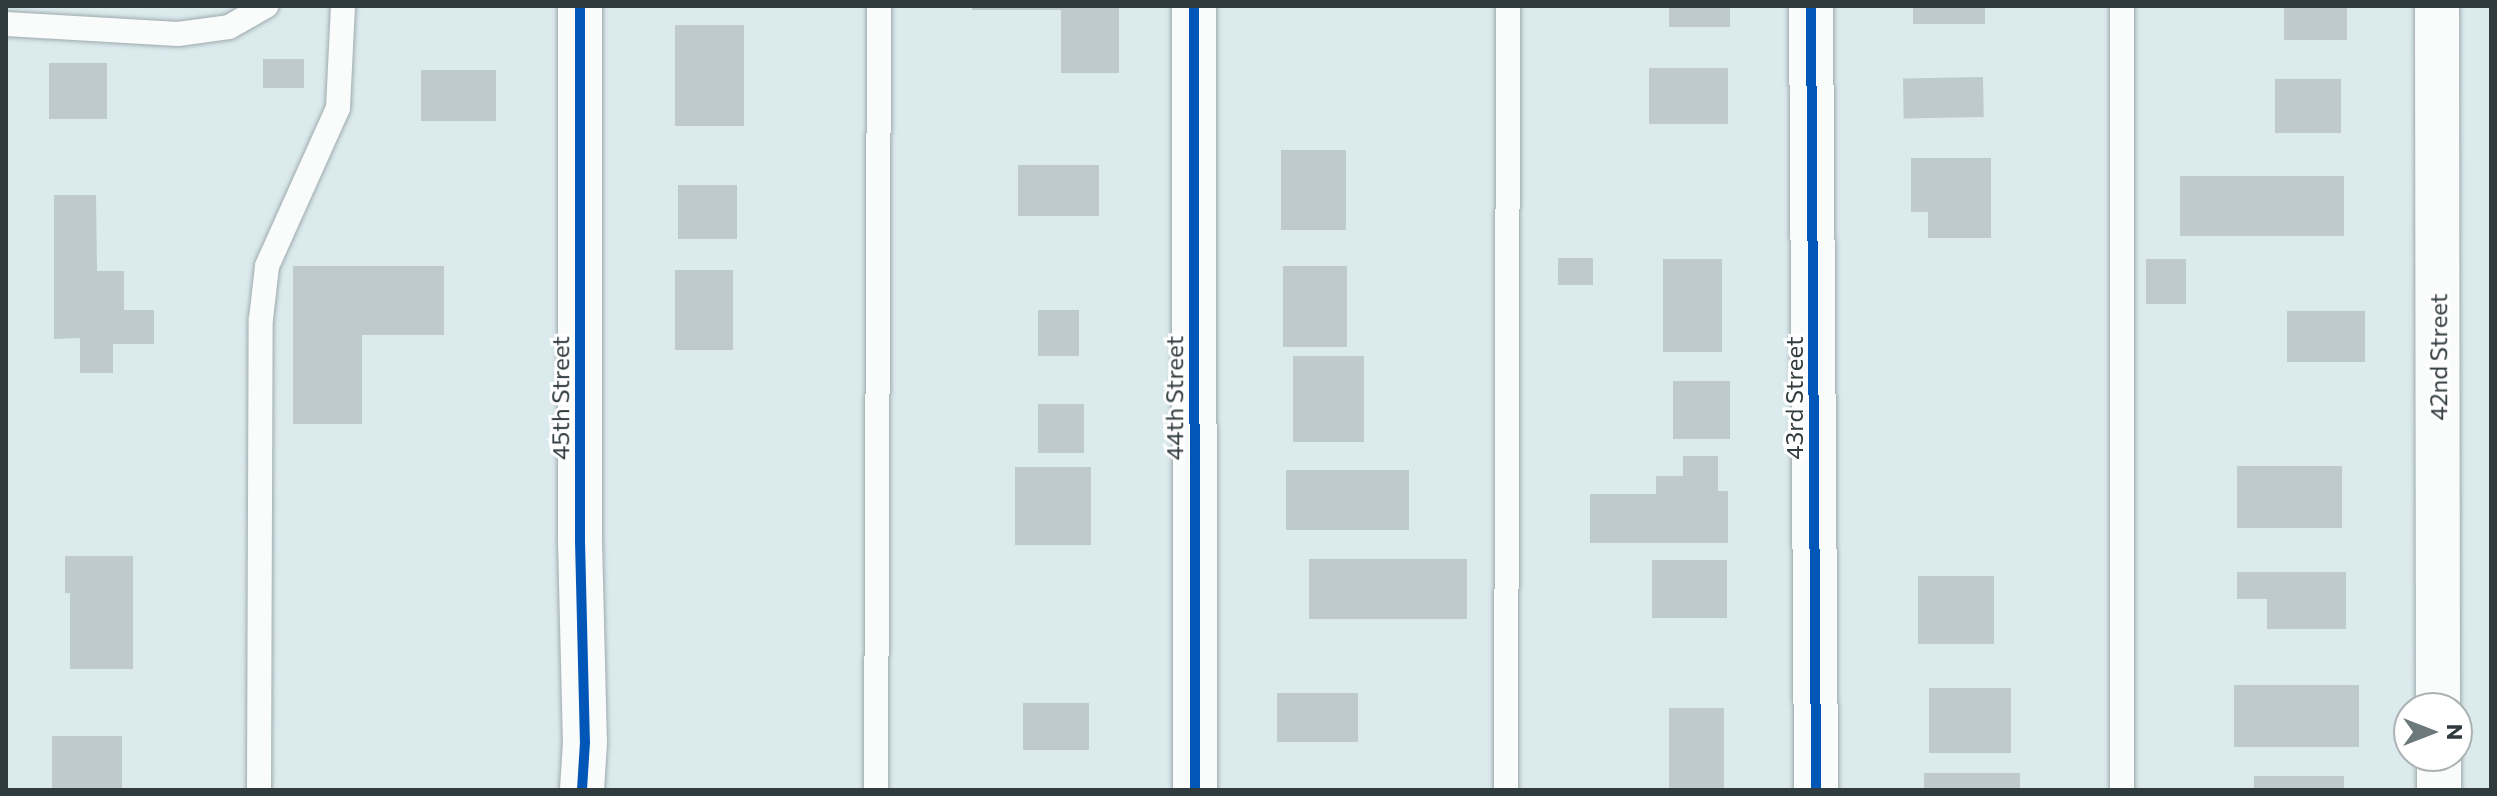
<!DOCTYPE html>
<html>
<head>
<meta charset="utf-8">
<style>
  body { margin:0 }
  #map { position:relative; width:2497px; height:796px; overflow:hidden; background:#dbeaed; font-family:Commissioner,sans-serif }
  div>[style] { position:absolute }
  .building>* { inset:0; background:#becacb; transform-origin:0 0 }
  .roads { filter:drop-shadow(0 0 2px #9eaaad) drop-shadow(0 0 2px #9eaaad) }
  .lane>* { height:24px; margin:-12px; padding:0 12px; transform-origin:12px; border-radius:12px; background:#fafcfc }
  .street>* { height:44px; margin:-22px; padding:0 22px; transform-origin:22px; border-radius:22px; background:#fafcfc }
  .secondary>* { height:44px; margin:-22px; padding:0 22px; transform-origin:22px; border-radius:22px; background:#fafcfc }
  .cycleway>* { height:10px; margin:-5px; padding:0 5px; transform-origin:5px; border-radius:5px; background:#0057b8 }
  span { translate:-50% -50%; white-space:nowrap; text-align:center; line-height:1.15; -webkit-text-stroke:6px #fff; paint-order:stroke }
  .street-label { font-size:24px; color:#303b3d }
  .frame { position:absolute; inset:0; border:8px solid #303b3d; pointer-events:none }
  .north { position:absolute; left:2393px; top:692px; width:80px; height:80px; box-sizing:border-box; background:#fff; border:2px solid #acb1b1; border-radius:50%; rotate:90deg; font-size:22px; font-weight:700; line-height:32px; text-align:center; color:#303b3d }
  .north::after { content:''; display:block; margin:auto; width:28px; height:36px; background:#6c787b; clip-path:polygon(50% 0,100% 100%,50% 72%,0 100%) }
</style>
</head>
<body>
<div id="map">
  <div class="building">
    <div style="clip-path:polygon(972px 6px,1119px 6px,1119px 73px,1061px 73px,1061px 10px,972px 10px)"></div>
    <div style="left:1669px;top:6px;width:61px;height:21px"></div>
    <div style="left:1913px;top:6px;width:72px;height:18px"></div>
    <div style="left:2284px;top:6px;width:63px;height:34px"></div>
    <div style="left:675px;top:25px;width:69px;height:101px"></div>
    <div style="left:263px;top:59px;width:41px;height:29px"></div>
    <div style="left:49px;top:63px;width:58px;height:56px"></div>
    <div style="left:1649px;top:68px;width:79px;height:56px"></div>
    <div style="left:421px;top:70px;width:75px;height:51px"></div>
    <div style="left:1983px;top:77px;width:40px;height:80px;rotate:89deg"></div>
    <div style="left:2275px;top:79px;width:66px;height:54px"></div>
    <div style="left:1281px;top:150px;width:65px;height:80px"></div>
    <div style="clip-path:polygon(1911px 158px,1991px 158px,1991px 238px,1928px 238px,1928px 212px,1911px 212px)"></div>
    <div style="left:1018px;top:165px;width:81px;height:51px"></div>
    <div style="left:2180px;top:176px;width:164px;height:60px"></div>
    <div style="left:678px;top:185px;width:59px;height:54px"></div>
    <div style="clip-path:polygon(54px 195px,96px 195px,97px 271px,124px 271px,124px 310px,154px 310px,154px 344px,113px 344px,113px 373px,80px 373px,80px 338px,54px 339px)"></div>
    <div style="left:1558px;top:258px;width:35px;height:27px"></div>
    <div style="left:1663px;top:259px;width:59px;height:93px"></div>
    <div style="left:2146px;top:259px;width:40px;height:45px"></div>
    <div style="clip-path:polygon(293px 266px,444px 266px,444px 335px,362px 335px,362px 424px,293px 424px)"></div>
    <div style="left:1283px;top:266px;width:64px;height:81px"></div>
    <div style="left:675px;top:270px;width:58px;height:80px"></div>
    <div style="left:1038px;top:310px;width:41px;height:46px"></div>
    <div style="left:2287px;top:311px;width:78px;height:51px"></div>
    <div style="left:1293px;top:356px;width:71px;height:86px"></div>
    <div style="left:1673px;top:381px;width:57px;height:58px"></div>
    <div style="left:1038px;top:404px;width:46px;height:49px"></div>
    <div style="clip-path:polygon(1683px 456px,1718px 456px,1718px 491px,1728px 491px,1728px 543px,1590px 543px,1590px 494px,1656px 494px,1656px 476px,1683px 476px)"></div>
    <div style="left:2237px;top:466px;width:105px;height:62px"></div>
    <div style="left:1015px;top:467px;width:76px;height:78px"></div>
    <div style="left:1286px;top:470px;width:123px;height:60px"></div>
    <div style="clip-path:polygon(65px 556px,133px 556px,133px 669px,70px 669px,70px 593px,65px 593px)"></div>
    <div style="left:1309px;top:559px;width:158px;height:60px"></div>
    <div style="left:1652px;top:560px;width:75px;height:58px"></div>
    <div style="clip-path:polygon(2237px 572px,2346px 572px,2346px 629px,2267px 629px,2267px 599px,2237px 599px)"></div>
    <div style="left:1918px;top:576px;width:76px;height:68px"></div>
    <div style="left:2234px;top:685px;width:125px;height:62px"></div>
    <div style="left:1929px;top:688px;width:82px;height:65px"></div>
    <div style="left:1277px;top:693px;width:81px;height:49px"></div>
    <div style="left:1023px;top:703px;width:66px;height:47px"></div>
    <div style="left:1669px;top:708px;width:55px;height:82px"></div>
    <div style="left:52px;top:736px;width:70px;height:54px"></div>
    <div style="left:1924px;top:773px;width:96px;height:17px"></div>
    <div style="left:2254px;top:776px;width:90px;height:14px"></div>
  </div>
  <div class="roads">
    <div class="lane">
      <div style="left:2122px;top:6px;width:784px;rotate:90deg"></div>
      <div style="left:6px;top:24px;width:172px;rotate:3.3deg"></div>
      <div style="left:178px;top:34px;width:51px;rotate:-7.8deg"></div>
      <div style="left:229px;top:27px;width:43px;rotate:-29.6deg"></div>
      <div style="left:259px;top:790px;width:471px;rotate:-89.8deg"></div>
      <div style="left:261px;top:319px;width:53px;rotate:-83.5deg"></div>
      <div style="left:267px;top:266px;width:173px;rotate:-65.8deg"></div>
      <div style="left:338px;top:108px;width:102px;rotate:-87.2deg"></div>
      <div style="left:876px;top:790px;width:784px;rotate:-89.78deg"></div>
      <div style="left:1506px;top:790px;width:784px;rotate:-89.85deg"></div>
    </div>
    <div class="street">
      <div style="left:580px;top:6px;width:535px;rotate:90deg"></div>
      <div style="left:580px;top:541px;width:201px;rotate:88.6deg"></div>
      <div style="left:585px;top:742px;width:48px;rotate:93.6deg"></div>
      <div style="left:1194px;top:6px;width:784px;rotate:89.93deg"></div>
      <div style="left:1811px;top:6px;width:784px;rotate:89.63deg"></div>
    </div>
    <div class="secondary">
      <div style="left:2437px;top:6px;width:702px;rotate:89.92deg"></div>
      <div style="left:2439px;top:756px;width:34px;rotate:90deg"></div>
    </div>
  </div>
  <div class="cycleway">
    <div style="left:580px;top:6px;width:535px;rotate:90deg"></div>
    <div style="left:580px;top:541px;width:201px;rotate:88.6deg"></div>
    <div style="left:585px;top:742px;width:48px;rotate:93.6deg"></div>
    <div style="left:1194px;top:6px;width:784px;rotate:89.93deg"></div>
    <div style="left:1811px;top:6px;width:784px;rotate:89.63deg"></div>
  </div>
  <div class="street-label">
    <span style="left:2438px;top:357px;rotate:-90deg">42nd Street</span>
    <span style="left:560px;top:398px;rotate:-90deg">45th Street</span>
    <span style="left:1174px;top:398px;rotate:-90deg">44th Street</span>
    <span style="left:1794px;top:398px;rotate:-90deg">43rd Street</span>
  </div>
  <div class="frame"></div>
  <div class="north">N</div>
</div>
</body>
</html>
